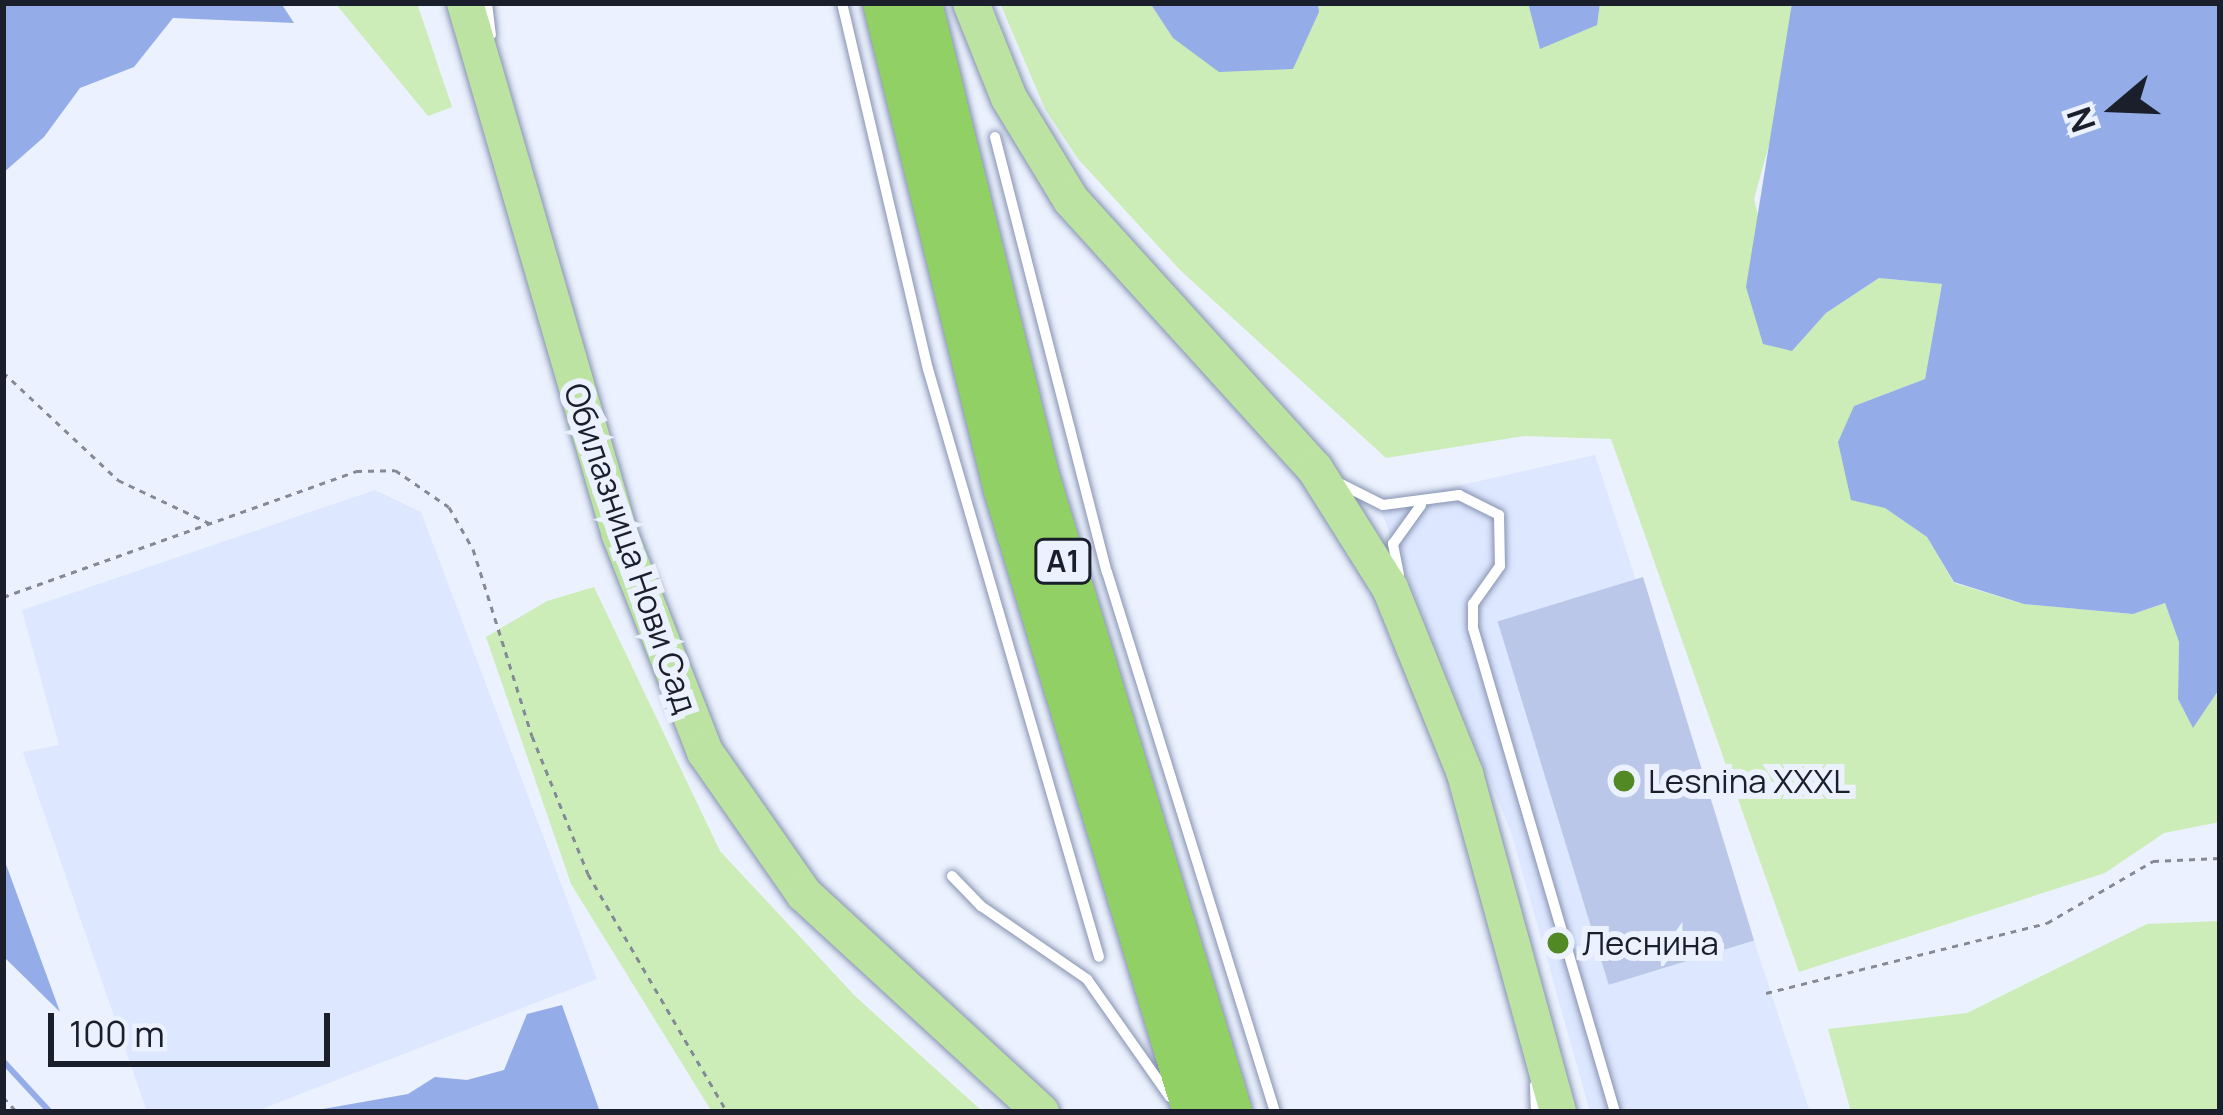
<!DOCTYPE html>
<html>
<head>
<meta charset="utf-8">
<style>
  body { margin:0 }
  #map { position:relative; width:2223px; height:1115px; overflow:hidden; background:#ebf1fe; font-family:Manrope,sans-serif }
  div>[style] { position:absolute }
  .built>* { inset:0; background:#dde7ff }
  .green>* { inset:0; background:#ccedb8 }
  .water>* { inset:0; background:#94ace8 }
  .stream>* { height:6px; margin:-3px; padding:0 3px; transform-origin:3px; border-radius:3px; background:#94ace8 }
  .building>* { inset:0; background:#bac7e8; transform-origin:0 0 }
  .path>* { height:3px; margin-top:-1.5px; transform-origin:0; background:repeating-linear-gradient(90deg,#848996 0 6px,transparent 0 12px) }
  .roads { filter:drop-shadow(0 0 3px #8693b1) drop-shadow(0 0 3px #8693b1) }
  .lane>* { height:10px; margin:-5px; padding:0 5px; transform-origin:5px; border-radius:5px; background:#fff }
  .primary>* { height:36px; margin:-18px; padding:0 18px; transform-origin:18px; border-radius:18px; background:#bde3a2 }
  .highway>* { height:42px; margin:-21px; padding:0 21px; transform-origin:21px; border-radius:21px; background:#91d064 }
  .dots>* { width:33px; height:33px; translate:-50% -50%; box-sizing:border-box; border:6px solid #ebf1fe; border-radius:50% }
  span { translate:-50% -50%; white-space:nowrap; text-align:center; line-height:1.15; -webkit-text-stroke:12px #ebf1fe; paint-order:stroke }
  .shield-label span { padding:3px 9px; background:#ebf1fe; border:3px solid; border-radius:9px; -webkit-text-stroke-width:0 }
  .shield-label { font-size:30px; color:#1a1f2b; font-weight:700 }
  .street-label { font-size:33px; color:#1a1f2b }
  .poi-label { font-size:33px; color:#1a1f2b }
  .left { translate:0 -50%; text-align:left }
  .frame { position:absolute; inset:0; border:6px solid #1a1f2b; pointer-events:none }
  .north { position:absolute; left:2055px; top:48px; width:120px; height:120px; -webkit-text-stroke:9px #ebf1fe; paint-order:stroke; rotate:251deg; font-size:33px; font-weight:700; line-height:48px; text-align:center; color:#1a1f2b }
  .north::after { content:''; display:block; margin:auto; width:42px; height:54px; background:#1a1f2b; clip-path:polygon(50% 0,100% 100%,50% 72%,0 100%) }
  .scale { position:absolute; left:48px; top:1013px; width:282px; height:54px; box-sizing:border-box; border:6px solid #1a1f2b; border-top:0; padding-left:15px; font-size:36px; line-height:42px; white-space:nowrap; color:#1a1f2b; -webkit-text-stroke:9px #ebf1fe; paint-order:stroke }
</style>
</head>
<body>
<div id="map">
  <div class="built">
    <div style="clip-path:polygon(1595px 455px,1810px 1112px,1590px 1112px,1511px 832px,1378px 504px)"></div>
    <div style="clip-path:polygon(375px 490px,421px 512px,597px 979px,254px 1112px,147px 1112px,23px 752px,59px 745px,22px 610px)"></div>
  </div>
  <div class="green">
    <div style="clip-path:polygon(335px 3px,417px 3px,452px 107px,428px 116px)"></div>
    <div style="clip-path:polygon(1000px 3px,1150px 3px,1173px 38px,1319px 12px,1318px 3px,1528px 3px,1540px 48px,1596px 25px,1600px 3px,1792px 3px,1780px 105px,1754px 199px,1792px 351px,1826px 313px,1879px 278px,1942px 284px,1925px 379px,1854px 406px,1885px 508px,1927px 537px,1954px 583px,2024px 604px,2133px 614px,2165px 603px,2179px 642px,2178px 699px,2193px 727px,2220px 688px,2220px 822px,2164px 833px,2105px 873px,1799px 972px,1611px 439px,1524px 436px,1386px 458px,1180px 270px,1078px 159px,1045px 109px)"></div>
    <div style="clip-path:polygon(594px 587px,720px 851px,855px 996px,983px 1112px,712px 1112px,571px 884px,486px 637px,547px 601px)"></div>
    <div style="clip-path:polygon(2220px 921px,2220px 1112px,1851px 1112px,1828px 1029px,1967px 1013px,2147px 924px)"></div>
  </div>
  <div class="water">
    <div style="clip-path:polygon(3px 3px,281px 3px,294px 23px,173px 18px,134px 67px,80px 88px,44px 137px,3px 173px)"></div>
    <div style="clip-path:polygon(1150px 3px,1318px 3px,1319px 12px,1293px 69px,1219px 72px,1173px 38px)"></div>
    <div style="clip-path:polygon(1528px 3px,1600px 3px,1597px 25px,1540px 49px)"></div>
    <div style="clip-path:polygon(1792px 3px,2220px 3px,2220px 688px,2193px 728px,2178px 699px,2179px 642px,2165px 603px,2133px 614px,2024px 604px,1954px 582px,1927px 537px,1885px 508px,1851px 500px,1838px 442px,1854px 406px,1925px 379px,1942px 284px,1879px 278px,1826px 313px,1792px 351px,1763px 344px,1746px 287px)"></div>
    <div style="clip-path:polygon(3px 856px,60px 1012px,3px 956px)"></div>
    <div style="clip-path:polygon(562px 1005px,600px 1112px,306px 1112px,408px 1094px,435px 1077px,467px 1080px,504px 1070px,527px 1014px)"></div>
  </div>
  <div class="stream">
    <div style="left:3px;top:1061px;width:69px;rotate:47.3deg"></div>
  </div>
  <div class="building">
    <div style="left:1643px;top:577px;width:380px;height:152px;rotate:73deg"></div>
  </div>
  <div class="path">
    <div style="left:3px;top:372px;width:158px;rotate:43.2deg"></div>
    <div style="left:118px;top:480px;width:101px;rotate:25.3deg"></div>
    <div style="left:3px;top:597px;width:375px;rotate:-19.6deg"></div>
    <div style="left:356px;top:471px;width:39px;rotate:-1deg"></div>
    <div style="left:395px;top:470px;width:65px;rotate:34.4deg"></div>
    <div style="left:449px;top:507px;width:48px;rotate:60.3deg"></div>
    <div style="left:473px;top:549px;width:196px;rotate:72.5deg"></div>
    <div style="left:532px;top:736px;width:149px;rotate:67.9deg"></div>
    <div style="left:588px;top:874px;width:276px;rotate:59.7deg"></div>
    <div style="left:1766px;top:993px;width:290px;rotate:-14deg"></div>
    <div style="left:2047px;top:923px;width:123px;rotate:-30.3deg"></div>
    <div style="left:2153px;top:861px;width:67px;rotate:-2.6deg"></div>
    <div style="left:3px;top:1097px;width:21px;rotate:47deg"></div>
  </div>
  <div class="roads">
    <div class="lane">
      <div style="left:487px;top:3px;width:32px;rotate:83deg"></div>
      <div style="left:842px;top:3px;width:376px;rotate:76.8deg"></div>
      <div style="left:928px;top:369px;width:612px;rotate:73.78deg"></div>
      <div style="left:995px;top:137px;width:449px;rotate:75.6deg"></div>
      <div style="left:1107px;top:572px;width:566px;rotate:72.72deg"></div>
      <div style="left:1339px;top:483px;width:49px;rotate:26.6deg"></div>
      <div style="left:1383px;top:505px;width:77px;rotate:-7.5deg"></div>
      <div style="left:1459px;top:495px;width:45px;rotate:26.6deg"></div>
      <div style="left:1499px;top:515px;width:51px;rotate:88.9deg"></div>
      <div style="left:1500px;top:566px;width:47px;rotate:125.4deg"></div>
      <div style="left:1473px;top:604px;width:24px;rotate:90deg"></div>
      <div style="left:1473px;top:628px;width:504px;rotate:73.65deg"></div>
      <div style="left:1399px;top:575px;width:32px;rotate:-101deg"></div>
      <div style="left:1393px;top:544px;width:48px;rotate:-54.3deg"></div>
      <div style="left:952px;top:876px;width:42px;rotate:46deg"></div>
      <div style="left:981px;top:906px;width:129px;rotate:34.6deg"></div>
      <div style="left:1087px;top:979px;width:144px;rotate:54.9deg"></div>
      <div style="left:1535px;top:1085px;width:27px;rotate:88deg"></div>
    </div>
    <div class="primary">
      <div style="left:465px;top:3px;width:554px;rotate:73.76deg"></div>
      <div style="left:620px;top:535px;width:233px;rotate:68.6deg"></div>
      <div style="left:705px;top:752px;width:173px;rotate:55.1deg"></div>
      <div style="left:804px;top:894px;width:322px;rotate:42.6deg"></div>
      <div style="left:971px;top:3px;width:102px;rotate:68.2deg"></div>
      <div style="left:1009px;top:98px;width:119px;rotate:58.7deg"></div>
      <div style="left:1071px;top:200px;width:363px;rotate:47.8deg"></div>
      <div style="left:1315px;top:469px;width:141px;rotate:57.8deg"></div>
      <div style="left:1390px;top:588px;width:201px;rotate:68deg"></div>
      <div style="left:1465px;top:774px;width:351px;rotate:74.6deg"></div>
    </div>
    <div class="highway">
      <div style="left:884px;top:3px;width:502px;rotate:76.05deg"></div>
      <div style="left:1005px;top:490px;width:650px;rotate:73.1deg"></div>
      <div style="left:921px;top:3px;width:490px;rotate:76.1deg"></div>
      <div style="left:1039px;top:479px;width:661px;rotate:73.13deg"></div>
    </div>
  </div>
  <div class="dots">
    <div style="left:1624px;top:781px;background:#528924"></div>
    <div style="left:1558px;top:943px;background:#528924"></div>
  </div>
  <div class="shield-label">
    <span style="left:1063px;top:561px">A1</span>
  </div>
  <div class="street-label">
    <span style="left:631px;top:548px;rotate:71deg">Обилазница Нови Сад</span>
  </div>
  <div class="poi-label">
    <span class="left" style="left:1648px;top:781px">Lesnina XXXL</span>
    <span class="left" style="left:1582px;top:943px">Леснина</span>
  </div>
  <div class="frame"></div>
  <div class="north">N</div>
  <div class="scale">100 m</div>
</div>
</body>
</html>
